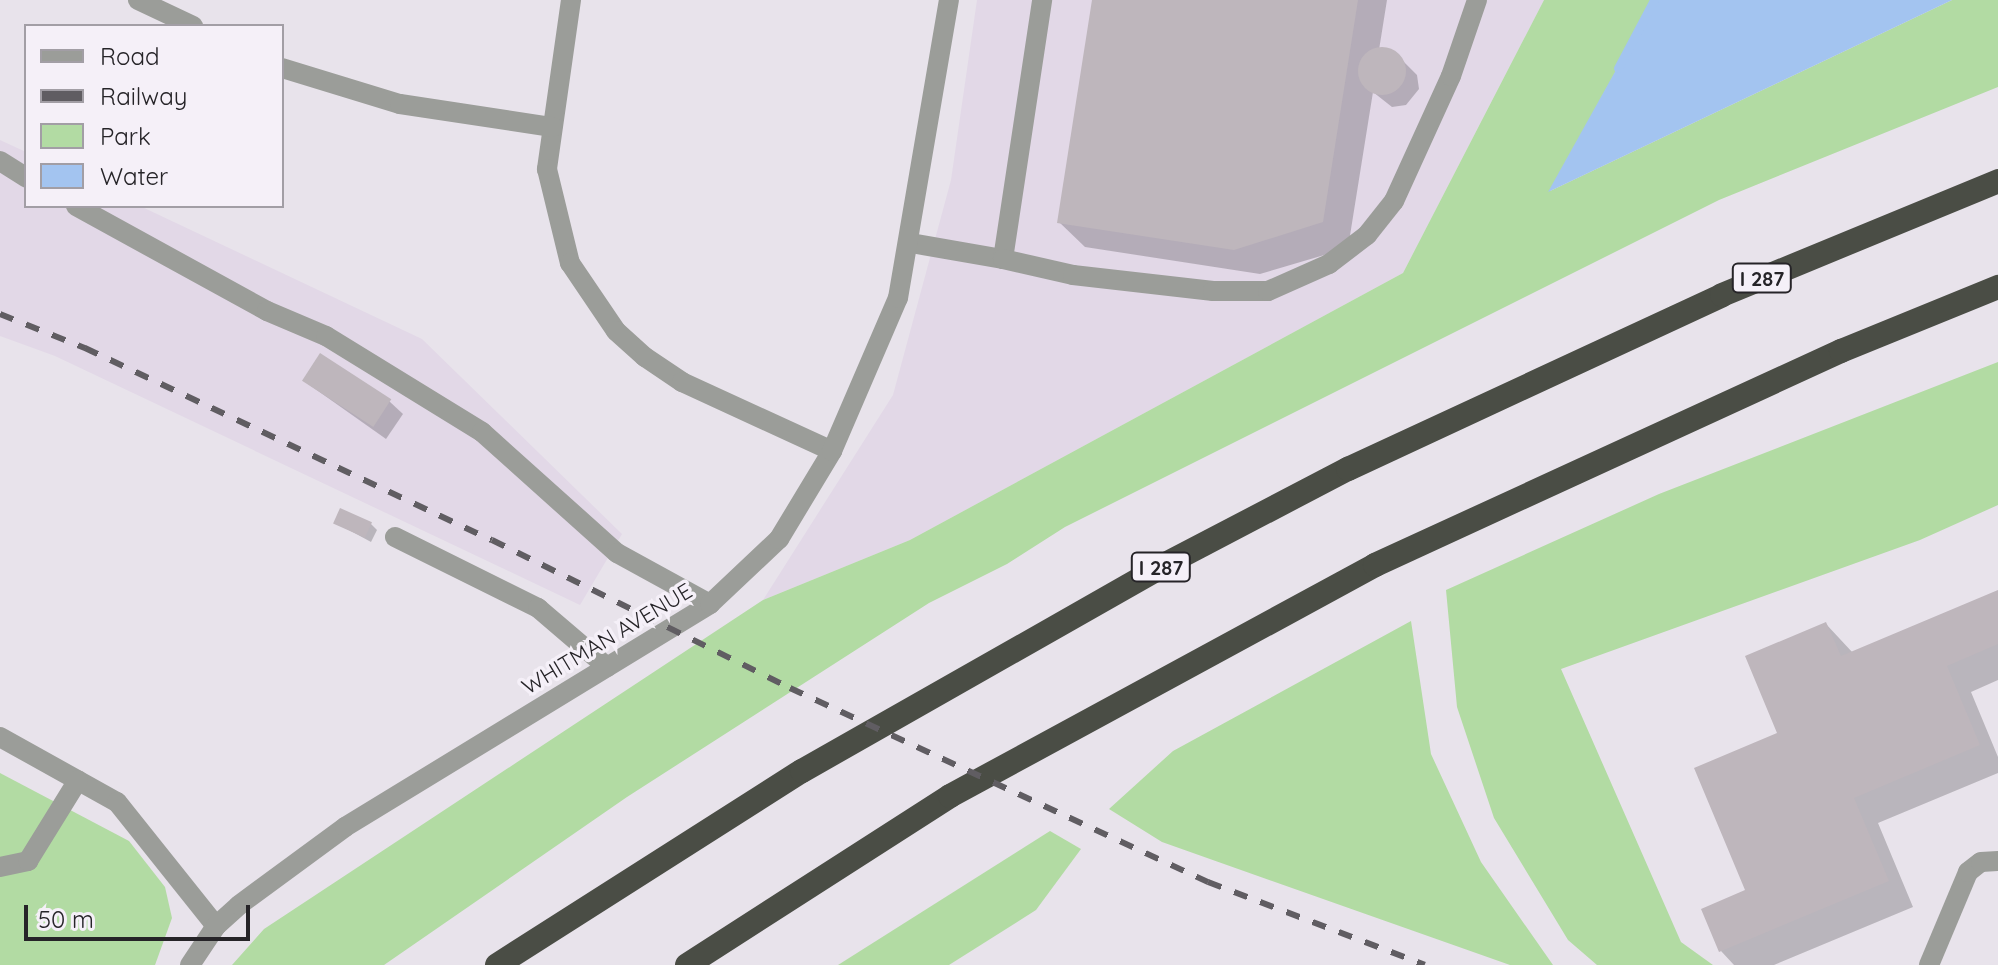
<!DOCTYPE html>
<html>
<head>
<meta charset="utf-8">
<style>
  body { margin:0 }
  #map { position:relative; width:1998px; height:965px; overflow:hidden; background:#e8e3eb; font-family:Quicksand,sans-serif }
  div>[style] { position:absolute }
  .built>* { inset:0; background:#e2d8e7 }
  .green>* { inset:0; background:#b2dba3 }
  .water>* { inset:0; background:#a3c4f0 }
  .shadow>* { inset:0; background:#0003 }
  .stream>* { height:9px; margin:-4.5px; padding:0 4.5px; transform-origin:4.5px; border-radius:4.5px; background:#a3c4f0 }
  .building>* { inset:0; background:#beb6bc; transform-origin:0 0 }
  .round { border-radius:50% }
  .minor>* { height:20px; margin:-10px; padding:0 10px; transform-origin:10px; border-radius:10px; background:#9b9d99 }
  .highway>* { height:24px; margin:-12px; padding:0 12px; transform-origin:12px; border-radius:12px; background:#4a4d45 }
  .rail>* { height:6px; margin-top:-3px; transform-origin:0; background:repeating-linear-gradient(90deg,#605d62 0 14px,transparent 0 28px) }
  span { translate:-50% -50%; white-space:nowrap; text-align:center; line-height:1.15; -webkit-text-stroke:7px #f5f0f8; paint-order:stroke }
  .shield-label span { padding:2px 6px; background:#f5f0f8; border:2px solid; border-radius:6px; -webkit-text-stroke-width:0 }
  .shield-label { font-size:20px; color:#262428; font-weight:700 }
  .street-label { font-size:22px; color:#262428 }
  .legend { position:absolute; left:24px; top:24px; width:260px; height:184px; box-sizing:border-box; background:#f5f0f8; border:2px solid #a29ea5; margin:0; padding:10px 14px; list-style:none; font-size:24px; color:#262428 }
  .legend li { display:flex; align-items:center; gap:16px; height:40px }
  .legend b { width:40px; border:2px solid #a29ea5 }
  .scale { position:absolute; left:24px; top:905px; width:226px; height:36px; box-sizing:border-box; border:4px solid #262428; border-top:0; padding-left:10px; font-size:24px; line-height:28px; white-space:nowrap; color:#262428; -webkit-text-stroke:6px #f5f0f8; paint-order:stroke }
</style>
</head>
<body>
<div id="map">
  <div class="built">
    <div style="clip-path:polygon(977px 0,1544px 0,1403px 273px,910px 540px,763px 600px,893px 395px,951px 180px)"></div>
    <div style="clip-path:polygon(0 140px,26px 152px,26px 206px,140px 206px,422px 339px,622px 534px,580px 605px,55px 356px,0 336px)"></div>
  </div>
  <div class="green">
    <div style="clip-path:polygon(1544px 0,1655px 0,1550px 191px,1952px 0,1998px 0,1998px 87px,1719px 200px,1065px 527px,1007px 564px,929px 603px,627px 797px,384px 965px,232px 965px,264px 929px,763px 600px,910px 540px,1403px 273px)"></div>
    <div style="clip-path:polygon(1998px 362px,1998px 505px,1920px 540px,1561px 669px,1681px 942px,1713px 965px,1597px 965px,1568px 940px,1494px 818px,1457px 707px,1446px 590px,1659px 494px)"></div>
    <div style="clip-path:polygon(1411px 621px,1431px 754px,1481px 862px,1553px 965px,1510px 965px,1162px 842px,1109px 809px,1173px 751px)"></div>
    <div style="clip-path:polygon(0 773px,129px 841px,165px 887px,172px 918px,155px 965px,0 965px)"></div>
    <div style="clip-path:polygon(1050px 831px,1081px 849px,1036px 910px,949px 965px,838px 965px)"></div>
  </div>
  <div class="water">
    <div style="clip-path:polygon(1655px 0,1952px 0,1548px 192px)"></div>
  </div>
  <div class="shadow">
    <div style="clip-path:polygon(1094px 0,1387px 0,1379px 50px,1386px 49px,1403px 61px,1417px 75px,1419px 89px,1406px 105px,1392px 107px,1373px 92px,1348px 248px,1260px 274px,1085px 247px,1059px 222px)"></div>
    <div style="clip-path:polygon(304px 381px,389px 401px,403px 414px,386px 439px)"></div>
    <div style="clip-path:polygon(336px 523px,371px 524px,377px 530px,371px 542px)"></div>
    <div style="clip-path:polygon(1998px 592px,1998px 680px,1971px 692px,1998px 757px,1998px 773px,1878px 823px,1913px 907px,1774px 965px,1734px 965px,1721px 951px,1748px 891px,1779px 734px,1826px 624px,1853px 653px)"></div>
  </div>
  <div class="stream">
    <div style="left:1618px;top:68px;width:77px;rotate:-62.1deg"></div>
  </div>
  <div class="building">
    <div style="clip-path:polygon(1092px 0,1358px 0,1323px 222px,1234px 250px,1057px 223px)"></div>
    <div class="round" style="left:1358px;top:47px;width:48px;height:48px"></div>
    <div style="left:320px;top:353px;width:85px;height:33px;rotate:33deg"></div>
    <div style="left:340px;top:508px;width:35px;height:17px;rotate:24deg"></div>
    <div style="clip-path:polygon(1998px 590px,1998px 644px,1947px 666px,1980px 745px,1854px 798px,1889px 881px,1719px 952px,1701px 909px,1745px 890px,1694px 768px,1777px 733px,1745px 656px,1826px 622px,1841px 656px)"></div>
  </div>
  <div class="minor">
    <div style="left:138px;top:0;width:61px;rotate:25.3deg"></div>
    <div style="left:571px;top:0;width:171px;rotate:98.1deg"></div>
    <div style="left:547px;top:169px;width:97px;rotate:76.3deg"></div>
    <div style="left:570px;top:263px;width:82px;rotate:55.9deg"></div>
    <div style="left:616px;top:331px;width:39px;rotate:42deg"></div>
    <div style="left:645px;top:357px;width:45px;rotate:34deg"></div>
    <div style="left:682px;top:382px;width:165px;rotate:24.7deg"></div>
    <div style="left:282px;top:68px;width:123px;rotate:17deg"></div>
    <div style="left:400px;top:104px;width:154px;rotate:8.6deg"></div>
    <div style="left:0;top:161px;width:31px;rotate:32deg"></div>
    <div style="left:76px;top:206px;width:218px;rotate:28.8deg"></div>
    <div style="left:267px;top:311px;width:64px;rotate:23deg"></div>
    <div style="left:326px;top:336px;width:183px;rotate:31.6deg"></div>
    <div style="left:482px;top:432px;width:181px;rotate:41.9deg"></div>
    <div style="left:617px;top:553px;width:106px;rotate:28.7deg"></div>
    <div style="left:911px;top:243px;width:93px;rotate:9.9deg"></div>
    <div style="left:1003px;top:259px;width:262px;rotate:-81.4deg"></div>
    <div style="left:1003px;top:259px;width:72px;rotate:12.9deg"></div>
    <div style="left:1073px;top:275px;width:141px;rotate:6.5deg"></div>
    <div style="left:1213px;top:291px;width:55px"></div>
    <div style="left:1268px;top:291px;width:67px;rotate:-23.9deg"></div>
    <div style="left:1329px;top:264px;width:48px;rotate:-37.3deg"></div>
    <div style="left:1367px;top:235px;width:43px;rotate:-51.5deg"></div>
    <div style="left:1394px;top:201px;width:137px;rotate:-65.5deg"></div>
    <div style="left:1451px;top:76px;width:80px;rotate:-71.1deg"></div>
    <div style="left:395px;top:537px;width:160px;rotate:26.4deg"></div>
    <div style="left:538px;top:608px;width:91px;rotate:40.5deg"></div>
    <div style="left:0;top:737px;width:134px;rotate:29.1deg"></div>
    <div style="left:117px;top:802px;width:159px;rotate:51.4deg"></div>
    <div style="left:0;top:867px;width:29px;rotate:-12deg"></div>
    <div style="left:28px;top:861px;width:95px;rotate:-58.3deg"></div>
    <div style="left:190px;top:965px;width:47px;rotate:-56.3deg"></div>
    <div style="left:216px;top:926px;width:31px;rotate:-42deg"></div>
    <div style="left:239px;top:905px;width:132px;rotate:-36.3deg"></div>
    <div style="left:345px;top:827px;width:428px;rotate:-31.4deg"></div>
    <div style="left:710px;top:604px;width:95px;rotate:-43.3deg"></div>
    <div style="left:779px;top:539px;width:103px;rotate:-58.9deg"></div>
    <div style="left:832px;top:451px;width:167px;rotate:-66.7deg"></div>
    <div style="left:898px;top:298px;width:302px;rotate:-80.3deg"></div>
    <div style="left:1929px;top:965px;width:101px;rotate:-67.2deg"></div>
    <div style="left:1968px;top:872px;width:16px;rotate:-38deg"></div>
    <div style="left:1981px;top:862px;width:17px;rotate:-3deg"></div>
  </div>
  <div class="highway">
    <div style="left:497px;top:965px;width:361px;rotate:-32.5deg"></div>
    <div style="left:802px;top:771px;width:417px;rotate:-29.6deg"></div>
    <div style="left:1164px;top:565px;width:208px;rotate:-27.6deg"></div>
    <div style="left:1348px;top:469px;width:412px;rotate:-24.9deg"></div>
    <div style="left:1722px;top:295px;width:299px;rotate:-22.4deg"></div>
    <div style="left:687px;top:965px;width:313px;rotate:-32.7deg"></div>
    <div style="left:950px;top:796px;width:484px;rotate:-28.5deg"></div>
    <div style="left:1375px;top:565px;width:513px;rotate:-24.67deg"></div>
    <div style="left:1841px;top:351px;width:170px;rotate:-22.2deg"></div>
  </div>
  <div class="rail">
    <div style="left:0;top:314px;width:92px;rotate:21.8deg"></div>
    <div style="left:85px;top:348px;width:450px;rotate:25.3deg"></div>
    <div style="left:492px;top:540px;width:333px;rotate:26.4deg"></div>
    <div style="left:790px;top:688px;width:461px;rotate:24.9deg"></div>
    <div style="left:1208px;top:882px;width:232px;rotate:20.9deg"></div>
  </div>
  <div class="shield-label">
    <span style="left:1762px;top:278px">I 287</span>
    <span style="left:1161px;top:567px">I 287</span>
  </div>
  <div class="street-label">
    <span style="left:607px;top:639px;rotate:-31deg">WHITMAN AVENUE</span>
  </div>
  <ul class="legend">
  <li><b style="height:10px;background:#9b9d99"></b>Road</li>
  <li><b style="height:10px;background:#605d62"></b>Railway</li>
  <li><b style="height:22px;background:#b2dba3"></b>Park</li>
  <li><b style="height:22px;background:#a3c4f0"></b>Water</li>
  </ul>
  <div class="scale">50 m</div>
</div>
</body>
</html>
